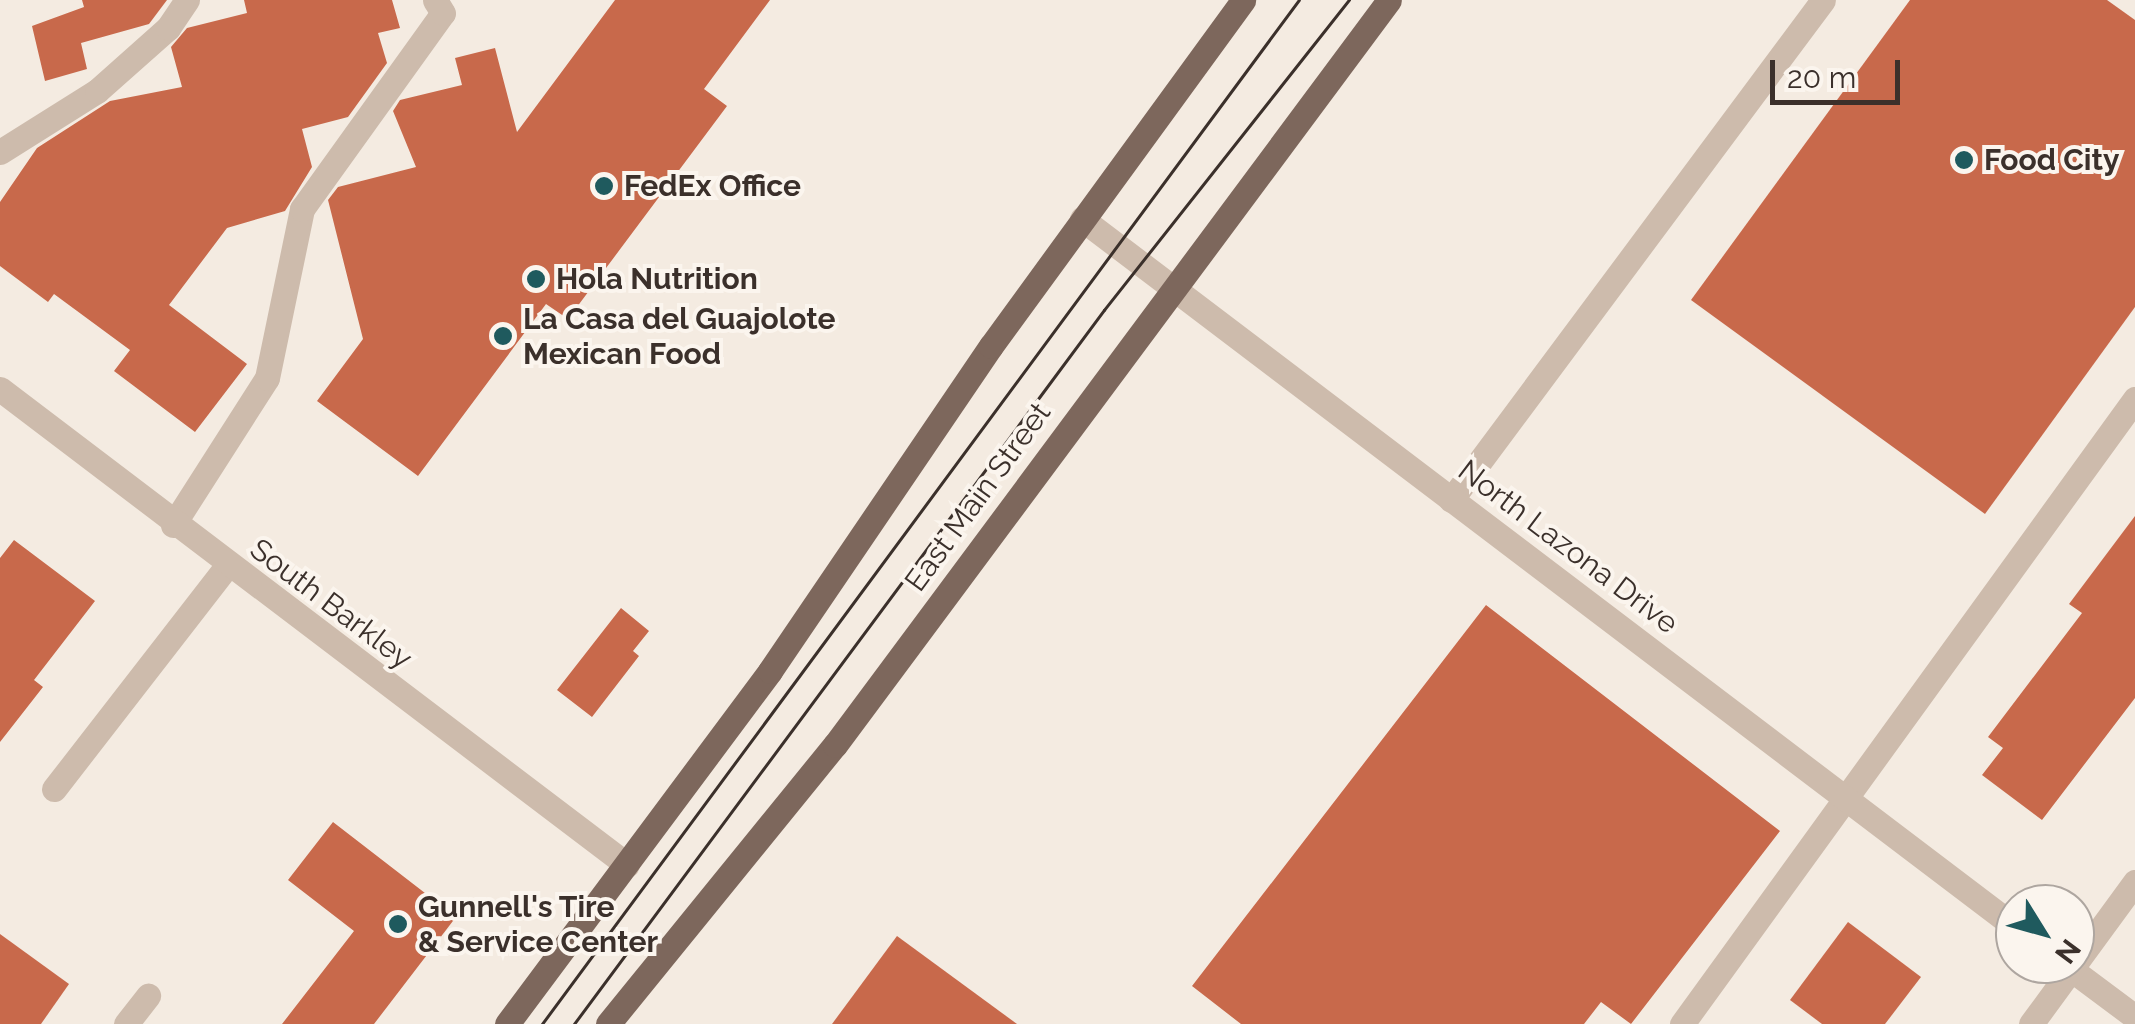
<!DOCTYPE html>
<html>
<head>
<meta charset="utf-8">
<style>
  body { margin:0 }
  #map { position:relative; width:2135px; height:1024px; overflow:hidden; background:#f4ebe1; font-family:Raleway,sans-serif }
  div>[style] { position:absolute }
  .building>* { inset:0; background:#c8694b }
  .lane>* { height:25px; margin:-12.5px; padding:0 12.5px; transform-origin:12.5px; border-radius:12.5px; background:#cdbbac }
  .street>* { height:25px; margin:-12.5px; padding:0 12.5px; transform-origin:12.5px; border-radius:12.5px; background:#cdbbac }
  .primary>* { height:25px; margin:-12.5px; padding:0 12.5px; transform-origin:12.5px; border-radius:12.5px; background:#7d675c }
  .tram>* { height:2.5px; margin:-1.25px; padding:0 1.25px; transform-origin:1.25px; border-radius:1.25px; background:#3b302b }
  .dots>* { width:28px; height:28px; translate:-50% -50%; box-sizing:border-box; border:5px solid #fbf5ee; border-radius:50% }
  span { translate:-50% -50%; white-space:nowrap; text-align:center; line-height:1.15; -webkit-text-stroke:8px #fbf5ee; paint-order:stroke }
  .poi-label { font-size:30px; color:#3b302b; font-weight:700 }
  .left { translate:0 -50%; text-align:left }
  .street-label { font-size:30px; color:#3b302b }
  .north { position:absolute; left:1995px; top:884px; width:100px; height:100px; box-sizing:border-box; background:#fbf5ee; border:2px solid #aea6a0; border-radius:50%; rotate:127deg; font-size:28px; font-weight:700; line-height:40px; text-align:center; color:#3b302b }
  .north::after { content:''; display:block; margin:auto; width:35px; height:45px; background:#1f5a5e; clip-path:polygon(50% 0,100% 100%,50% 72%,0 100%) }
  .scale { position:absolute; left:1770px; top:60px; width:130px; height:45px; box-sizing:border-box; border:5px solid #3b302b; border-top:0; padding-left:12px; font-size:30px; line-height:35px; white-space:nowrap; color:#3b302b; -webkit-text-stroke:8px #fbf5ee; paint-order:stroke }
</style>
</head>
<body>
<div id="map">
  <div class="building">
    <div style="clip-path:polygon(82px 0,167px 0,149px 24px,81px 43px,87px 69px,45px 81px,32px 26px,84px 7px)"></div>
    <div style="clip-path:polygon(244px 0,392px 0,400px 28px,378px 33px,387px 63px,348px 117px,302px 129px,312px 167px,285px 211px,227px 228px,169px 305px,247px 364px,195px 432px,114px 371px,130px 350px,54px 294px,48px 302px,0 266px,0 202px,37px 148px,110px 101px,182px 87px,171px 47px,187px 28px,247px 13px)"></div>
    <div style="clip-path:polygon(615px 0,770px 0,704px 89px,727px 106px,568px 319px,546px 304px,418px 476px,317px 401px,363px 339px,328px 200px,338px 187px,416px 167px,393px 111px,400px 100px,462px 85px,455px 58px,495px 48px,517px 132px)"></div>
    <div style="clip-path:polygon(1910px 0,2107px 0,2135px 20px,2135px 307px,1985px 514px,1691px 300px)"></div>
    <div style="clip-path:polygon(2135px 516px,2135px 698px,2042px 820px,1982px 775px,2003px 748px,1988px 737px,2082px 613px,2069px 604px)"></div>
    <div style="clip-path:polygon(14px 540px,95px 601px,34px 680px,43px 687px,0 742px,0 558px)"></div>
    <div style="clip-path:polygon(1486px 605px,1780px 831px,1631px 1024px,1601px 1002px,1584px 1024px,1241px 1024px,1192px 986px)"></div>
    <div style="clip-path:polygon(621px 608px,649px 631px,633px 651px,639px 656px,592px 717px,557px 690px)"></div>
    <div style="clip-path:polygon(333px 822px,456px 917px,374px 1024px,282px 1024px,354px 931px,288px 880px)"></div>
    <div style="clip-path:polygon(1848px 922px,1921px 977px,1885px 1024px,1822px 1024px,1790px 1000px)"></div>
    <div style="clip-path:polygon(0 934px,69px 984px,41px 1024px,0 1024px)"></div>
    <div style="clip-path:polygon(897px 936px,1017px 1024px,832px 1024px)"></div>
  </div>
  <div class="lane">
    <div style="left:0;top:152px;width:115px;rotate:-32.2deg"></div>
    <div style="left:97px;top:91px;width:95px;rotate:-41.6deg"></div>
    <div style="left:168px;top:28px;width:34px;rotate:-56deg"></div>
    <div style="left:1451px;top:500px;width:623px;rotate:-53.35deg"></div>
    <div style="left:173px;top:525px;width:174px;rotate:-57.4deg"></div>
    <div style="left:267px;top:378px;width:173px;rotate:-78.3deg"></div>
    <div style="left:302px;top:209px;width:241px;rotate:-54.3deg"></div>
    <div style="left:443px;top:13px;width:15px;rotate:-122deg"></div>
    <div style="left:54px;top:789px;width:282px;rotate:-52.2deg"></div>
    <div style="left:126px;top:1024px;width:36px;rotate:-52deg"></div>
    <div style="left:1682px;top:1024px;width:772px;rotate:-54.07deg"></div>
  </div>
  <div class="street">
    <div style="left:1082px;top:219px;width:1171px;rotate:37.19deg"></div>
    <div style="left:0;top:389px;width:787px;rotate:37.2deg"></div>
    <div style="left:2064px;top:964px;width:89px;rotate:36.7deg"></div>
    <div style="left:2031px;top:1024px;width:176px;rotate:-53.8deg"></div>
  </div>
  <div class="primary">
    <div style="left:507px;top:1024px;width:440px;rotate:-53.3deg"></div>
    <div style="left:770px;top:671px;width:393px;rotate:-55.8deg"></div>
    <div style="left:991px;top:346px;width:428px;rotate:-53.9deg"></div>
    <div style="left:608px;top:1024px;width:360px;rotate:-50.9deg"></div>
    <div style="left:835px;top:745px;width:928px;rotate:-53.36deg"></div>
  </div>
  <div class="tram">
    <div style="left:542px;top:1024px;width:1273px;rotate:-53.53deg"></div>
    <div style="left:574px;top:1024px;width:889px;rotate:-53.41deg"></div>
    <div style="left:1104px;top:310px;width:395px;rotate:-51.7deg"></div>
  </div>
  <div class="dots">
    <div style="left:1964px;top:160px;background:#1f5a5e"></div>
    <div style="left:604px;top:186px;background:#1f5a5e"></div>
    <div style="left:536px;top:279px;background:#1f5a5e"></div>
    <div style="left:503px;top:336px;background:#1f5a5e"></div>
    <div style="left:398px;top:924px;background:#1f5a5e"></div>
  </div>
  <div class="poi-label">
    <span class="left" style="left:1984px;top:160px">Food City</span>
    <span class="left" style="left:624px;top:186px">FedEx Office</span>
    <span class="left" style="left:556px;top:279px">Hola Nutrition</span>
    <span class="left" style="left:523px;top:336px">La Casa del Guajolote<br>Mexican Food</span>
    <span class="left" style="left:418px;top:924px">Gunnell's Tire<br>&amp; Service Center</span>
  </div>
  <div class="street-label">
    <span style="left:978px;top:497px;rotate:-54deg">East Main Street</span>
    <span style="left:1568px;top:547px;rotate:37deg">North Lazona Drive</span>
    <span style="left:331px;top:604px;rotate:37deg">South Barkley</span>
  </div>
  <div class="north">N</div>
  <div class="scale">20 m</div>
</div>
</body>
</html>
